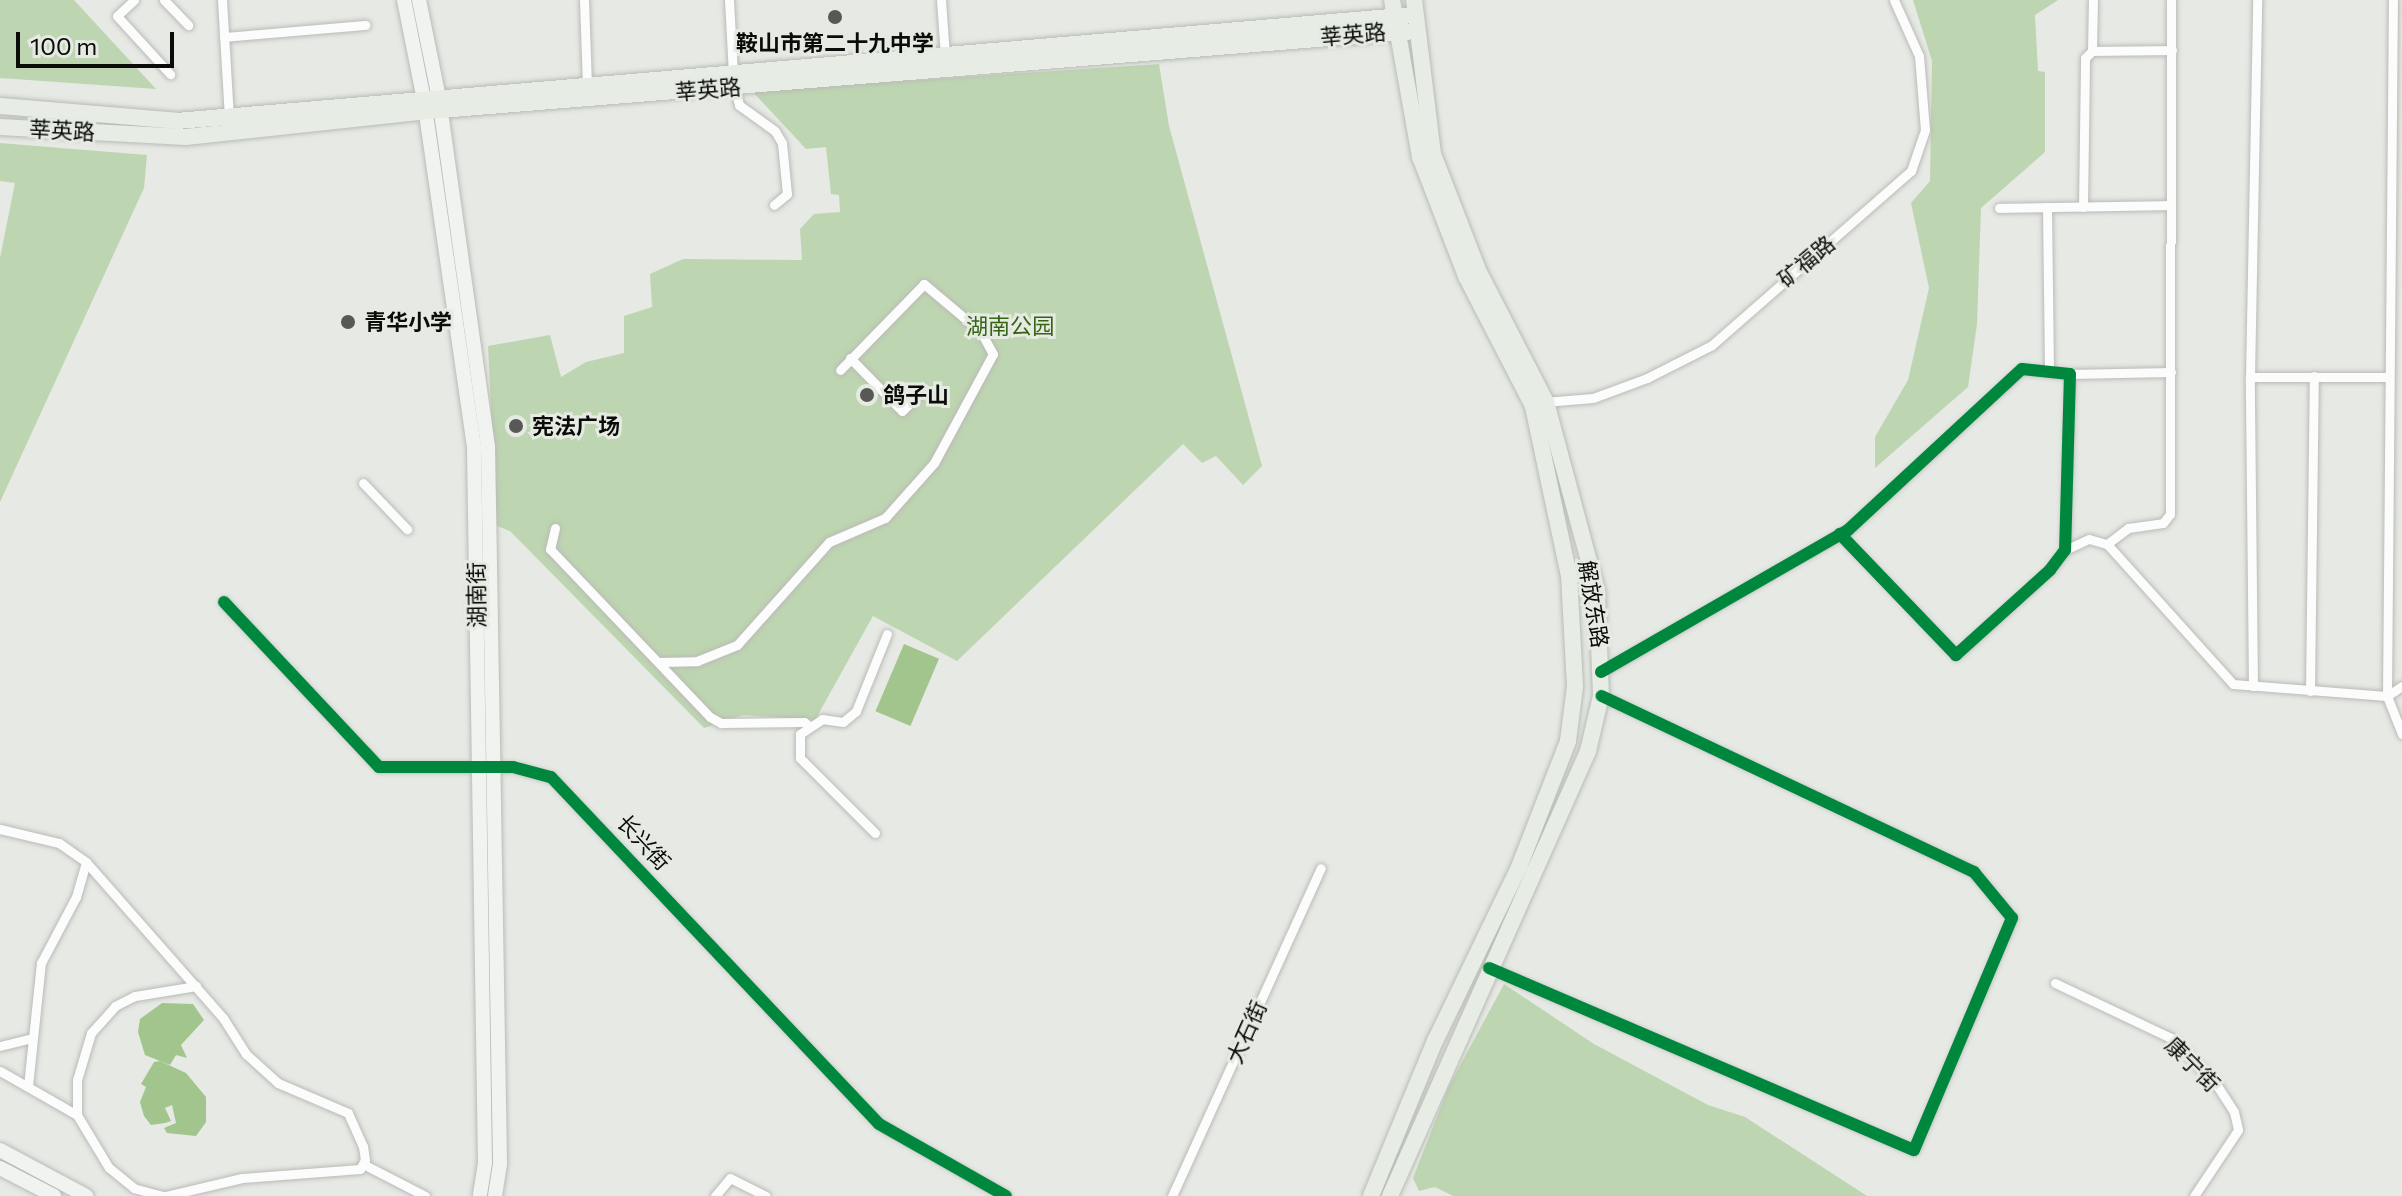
<!DOCTYPE html>
<html>
<head>
<meta charset="utf-8">
<style>
  body { margin:0 }
  #map { position:relative; width:2402px; height:1196px; overflow:hidden; background:#e6e9e4; font-family:Commissioner,"Noto Sans SC",sans-serif }
  div>[style] { position:absolute }
  .green>* { inset:0; background:#bed5b1 }
  .water>* { inset:0; background:#a2c58e; transform-origin:0 0 }
  .roads { filter:drop-shadow(0 0 2px #b9bbb7) drop-shadow(0 0 2px #b9bbb7) }
  .minor>* { height:9px; margin:-4.5px; padding:0 4.5px; transform-origin:4.5px; border-radius:4.5px; background:#fbfcfb }
  .secondary>* { height:14px; margin:-7px; padding:0 7px; transform-origin:7px; border-radius:7px; background:#f1f3f0 }
  .primary>* { height:16px; margin:-8px; padding:0 8px; transform-origin:8px; border-radius:8px; background:#e7ece5 }
  .cycleway>* { height:12px; margin:-6px; padding:0 6px; transform-origin:6px; border-radius:6px; background:#00873e }
  .dots>* { width:22px; height:22px; translate:-50% -50%; box-sizing:border-box; border:4px solid #e5ebe2; border-radius:50% }
  span { translate:-50% -50%; white-space:nowrap; text-align:center; line-height:1.15; -webkit-text-stroke:6px #e5ebe2; paint-order:stroke }
  .street-label { font-size:22px; color:#0b0c0a }
  .poi-label { font-size:22px; color:#0b0c0a; font-weight:700 }
  .left { translate:0 -50%; text-align:left }
  .park-label { font-size:22px; color:#376315 }
  .scale { position:absolute; left:16px; top:32px; width:158px; height:36px; box-sizing:border-box; border:4px solid #0b0c0a; border-top:0; padding-left:10px; font-size:24px; line-height:28px; white-space:nowrap; color:#0b0c0a; -webkit-text-stroke:6px #e5ebe2; paint-order:stroke }
</style>
</head>
<body>
<div id="map">
  <div class="green">
    <div style="clip-path:polygon(0 0,74px 0,156px 89px,0 78px)"></div>
    <div style="clip-path:polygon(1913px 0,2058px 0,2035px 15px,2038px 71px,2045px 72px,2045px 152px,1981px 208px,1977px 324px,1968px 387px,1875px 468px,1875px 437px,1908px 380px,1929px 288px,1911px 203px,1930px 181px,1932px 61px)"></div>
    <div style="clip-path:polygon(1159px 64px,1169px 126px,1262px 466px,1243px 485px,1216px 456px,1202px 463px,1183px 444px,957px 661px,873px 616px,815px 720px,743px 715px,704px 728px,510px 531px,497px 526px,488px 346px,550px 335px,561px 377px,586px 362px,624px 353px,624px 316px,652px 307px,650px 274px,683px 259px,802px 260px,800px 229px,814px 214px,840px 212px,839px 195px,831px 194px,826px 147px,806px 149px,752px 91px)"></div>
    <div style="clip-path:polygon(0 143px,147px 155px,144px 188px,0 502px,0 258px,15px 183px,0 181px)"></div>
    <div style="clip-path:polygon(1504px 984px,1594px 1044px,1708px 1105px,1745px 1117px,1867px 1196px,1453px 1196px,1435px 1187px,1419px 1191px,1413px 1178px,1449px 1086px)"></div>
  </div>
  <div class="water">
    <div style="left:904px;top:644px;width:38px;height:73px;rotate:23deg"></div>
    <div style="clip-path:polygon(162px 1003px,193px 1004px,204px 1020px,181px 1045px,187px 1058px,176px 1055px,170px 1065px,145px 1055px,138px 1032px,140px 1019px)"></div>
    <div style="clip-path:polygon(160px 1061px,186px 1073px,206px 1097px,206px 1122px,196px 1136px,167px 1133px,164px 1128px,176px 1123px,172px 1105px,165px 1108px,171px 1121px,165px 1123px,151px 1125px,144px 1116px,140px 1102px,146px 1087px,141px 1084px,154px 1062px)"></div>
  </div>
  <div class="roads">
    <div class="minor">
      <div style="left:134px;top:0;width:23px;rotate:137deg"></div>
      <div style="left:117px;top:16px;width:79px;rotate:47.6deg"></div>
      <div style="left:164px;top:0;width:35px;rotate:46deg"></div>
      <div style="left:222px;top:0;width:117px;rotate:86.6deg"></div>
      <div style="left:584px;top:0;width:86px;rotate:88deg"></div>
      <div style="left:729px;top:0;width:74px;rotate:86.9deg"></div>
      <div style="left:941px;top:0;width:56px;rotate:85.9deg"></div>
      <div style="left:224px;top:37px;width:142px;rotate:-4.9deg"></div>
      <div style="left:2092px;top:51px;width:80px;rotate:-0.7deg"></div>
      <div style="left:734px;top:87px;width:19px;rotate:74deg"></div>
      <div style="left:739px;top:105px;width:44px;rotate:35.8deg"></div>
      <div style="left:775px;top:131px;width:14px;rotate:60deg"></div>
      <div style="left:782px;top:143px;width:51px;rotate:84.4deg"></div>
      <div style="left:787px;top:194px;width:17px;rotate:140deg"></div>
      <div style="left:2047px;top:207px;width:165px;rotate:89.3deg"></div>
      <div style="left:2083px;top:207px;width:149px;rotate:-89.2deg"></div>
      <div style="left:2085px;top:58px;width:10px;rotate:-45deg"></div>
      <div style="left:2092px;top:51px;width:51px;rotate:-88.9deg"></div>
      <div style="left:1999px;top:208px;width:172px;rotate:-1deg"></div>
      <div style="left:850px;top:358px;width:74px;rotate:45.5deg"></div>
      <div style="left:902px;top:411px;width:23px;rotate:-45deg"></div>
      <div style="left:2070px;top:374px;width:101px;rotate:-1.1deg"></div>
      <div style="left:2250px;top:377px;width:139px"></div>
      <div style="left:1544px;top:402px;width:49px;rotate:-4.7deg"></div>
      <div style="left:1593px;top:398px;width:58px;rotate:-20.3deg"></div>
      <div style="left:1647px;top:378px;width:73px;rotate:-26.9deg"></div>
      <div style="left:1712px;top:345px;width:264px;rotate:-41.2deg"></div>
      <div style="left:1911px;top:171px;width:43px;rotate:-71.1deg"></div>
      <div style="left:1925px;top:130px;width:74px;rotate:-94.6deg"></div>
      <div style="left:1919px;top:56px;width:61px;rotate:-114.1deg"></div>
      <div style="left:363px;top:483px;width:64px;rotate:46.3deg"></div>
      <div style="left:555px;top:528px;width:22px;rotate:103deg"></div>
      <div style="left:550px;top:549px;width:232px;rotate:46.4deg"></div>
      <div style="left:710px;top:717px;width:13px;rotate:29deg"></div>
      <div style="left:721px;top:723px;width:83px;rotate:-0.7deg"></div>
      <div style="left:804px;top:722px;width:6px;rotate:39deg"></div>
      <div style="left:2107px;top:544px;width:26px;rotate:-37deg"></div>
      <div style="left:2128px;top:528px;width:35px;rotate:-8deg"></div>
      <div style="left:2163px;top:523px;width:11px;rotate:-52deg"></div>
      <div style="left:2170px;top:514px;width:514px;rotate:-89.89deg"></div>
      <div style="left:2065px;top:550px;width:26px;rotate:-25deg"></div>
      <div style="left:2089px;top:539px;width:19px;rotate:16deg"></div>
      <div style="left:2107px;top:544px;width:188px;rotate:48deg"></div>
      <div style="left:2233px;top:684px;width:154px;rotate:4.5deg"></div>
      <div style="left:2387px;top:696px;width:41px;rotate:68.5deg"></div>
      <div style="left:224px;top:602px;width:226px;rotate:46.8deg"></div>
      <div style="left:379px;top:767px;width:134px"></div>
      <div style="left:513px;top:767px;width:39px;rotate:15deg"></div>
      <div style="left:551px;top:777px;width:477px;rotate:46.6deg"></div>
      <div style="left:879px;top:1124px;width:146px;rotate:29.6deg"></div>
      <div style="left:658px;top:662px;width:39px;rotate:-1deg"></div>
      <div style="left:697px;top:661px;width:43px;rotate:-21.8deg"></div>
      <div style="left:737px;top:645px;width:138px;rotate:-48.2deg"></div>
      <div style="left:829px;top:542px;width:61px;rotate:-23.2deg"></div>
      <div style="left:885px;top:518px;width:74px;rotate:-48.3deg"></div>
      <div style="left:934px;top:463px;width:124px;rotate:-61.6deg"></div>
      <div style="left:993px;top:354px;width:25px;rotate:-119deg"></div>
      <div style="left:981px;top:332px;width:75px;rotate:-139.9deg"></div>
      <div style="left:924px;top:284px;width:120px;rotate:134.3deg"></div>
      <div style="left:1601px;top:672px;width:285px;rotate:-29.9deg"></div>
      <div style="left:1848px;top:530px;width:237px;rotate:-42.8deg"></div>
      <div style="left:2022px;top:369px;width:48px;rotate:5.9deg"></div>
      <div style="left:2070px;top:374px;width:176px;rotate:91.6deg"></div>
      <div style="left:2065px;top:550px;width:25px;rotate:127deg"></div>
      <div style="left:2050px;top:570px;width:127px;rotate:137.9deg"></div>
      <div style="left:1956px;top:655px;width:168px;rotate:-133.8deg"></div>
      <div style="left:2253px;top:686px;width:309px;rotate:-90.6deg"></div>
      <div style="left:2250px;top:377px;width:377px;rotate:-88.9deg"></div>
      <div style="left:2310px;top:691px;width:315px;rotate:-89.3deg"></div>
      <div style="left:2387px;top:696px;width:696px;rotate:-89.51deg"></div>
      <div style="left:2387px;top:696px;width:18px;rotate:-34deg"></div>
      <div style="left:0;top:829px;width:61px;rotate:13.3deg"></div>
      <div style="left:59px;top:843px;width:33px;rotate:35deg"></div>
      <div style="left:86px;top:862px;width:208px;rotate:48.7deg"></div>
      <div style="left:223px;top:1018px;width:43px;rotate:57.4deg"></div>
      <div style="left:246px;top:1054px;width:43px;rotate:42.2deg"></div>
      <div style="left:278px;top:1083px;width:76px;rotate:23.2deg"></div>
      <div style="left:348px;top:1113px;width:36px;rotate:66deg"></div>
      <div style="left:363px;top:1146px;width:14px;rotate:82deg"></div>
      <div style="left:365px;top:1160px;width:10px;rotate:119deg"></div>
      <div style="left:360px;top:1169px;width:118px;rotate:175.6deg"></div>
      <div style="left:242px;top:1178px;width:79px;rotate:166.8deg"></div>
      <div style="left:875px;top:833px;width:106px;rotate:-135deg"></div>
      <div style="left:800px;top:758px;width:24px;rotate:-90deg"></div>
      <div style="left:800px;top:734px;width:27px;rotate:-34deg"></div>
      <div style="left:822px;top:719px;width:21px;rotate:8deg"></div>
      <div style="left:843px;top:722px;width:17px;rotate:-40deg"></div>
      <div style="left:856px;top:711px;width:83px;rotate:-68.1deg"></div>
      <div style="left:1489px;top:968px;width:462px;rotate:23.2deg"></div>
      <div style="left:1914px;top:1150px;width:252px;rotate:-67.1deg"></div>
      <div style="left:2012px;top:918px;width:60px;rotate:-129.6deg"></div>
      <div style="left:1974px;top:872px;width:412px;rotate:-154.7deg"></div>
      <div style="left:2055px;top:983px;width:128px;rotate:25.4deg"></div>
      <div style="left:2171px;top:1038px;width:64px;rotate:45.6deg"></div>
      <div style="left:2216px;top:1084px;width:33px;rotate:57deg"></div>
      <div style="left:2234px;top:1112px;width:18px;rotate:77deg"></div>
      <div style="left:2238px;top:1130px;width:79px;rotate:123.7deg"></div>
      <div style="left:0;top:1046px;width:30px;rotate:-14deg"></div>
      <div style="left:0;top:1071px;width:89px;rotate:29.7deg"></div>
      <div style="left:28px;top:1086px;width:124px;rotate:-84deg"></div>
      <div style="left:41px;top:963px;width:75px;rotate:-62.1deg"></div>
      <div style="left:76px;top:897px;width:36px;rotate:-74deg"></div>
      <div style="left:363px;top:1164px;width:70px;rotate:27.3deg"></div>
      <div style="left:163px;top:1196px;width:30px;rotate:-165deg"></div>
      <div style="left:134px;top:1188px;width:32px;rotate:-141deg"></div>
      <div style="left:109px;top:1168px;width:62px;rotate:-121.1deg"></div>
      <div style="left:77px;top:1115px;width:35px;rotate:-90deg"></div>
      <div style="left:77px;top:1080px;width:49px;rotate:-73.4deg"></div>
      <div style="left:91px;top:1033px;width:36px;rotate:-48deg"></div>
      <div style="left:115px;top:1006px;width:22px;rotate:-27deg"></div>
      <div style="left:135px;top:996px;width:62px;rotate:-9.3deg"></div>
      <div style="left:715px;top:1196px;width:23px;rotate:-50deg"></div>
      <div style="left:730px;top:1178px;width:40px;rotate:26.6deg"></div>
      <div style="left:1172px;top:1196px;width:360px;rotate:-65.6deg"></div>
    </div>
    <div class="secondary">
      <div style="left:404px;top:0;width:102px;rotate:78.7deg"></div>
      <div style="left:424px;top:100px;width:351px;rotate:81.8deg"></div>
      <div style="left:474px;top:447px;width:716px;rotate:89.12deg"></div>
      <div style="left:485px;top:1163px;width:33px;rotate:99deg"></div>
      <div style="left:419px;top:0;width:100px;rotate:78.5deg"></div>
      <div style="left:439px;top:98px;width:351px;rotate:82deg"></div>
      <div style="left:488px;top:446px;width:718px;rotate:89.04deg"></div>
      <div style="left:500px;top:1164px;width:32px;rotate:99deg"></div>
      <div style="left:0;top:1150px;width:98px;rotate:28.1deg"></div>
      <div style="left:0;top:1168px;width:61px;rotate:27.4deg"></div>
    </div>
    <div class="primary">
      <div style="left:0;top:106px;width:178px;rotate:4.8deg"></div>
      <div style="left:177px;top:121px;width:1242px;rotate:-4.9deg"></div>
      <div style="left:0;top:127px;width:186px;rotate:3.1deg"></div>
      <div style="left:186px;top:137px;width:255px;rotate:-6.1deg"></div>
      <div style="left:440px;top:110px;width:978px;rotate:-4.63deg"></div>
      <div style="left:1371px;top:1196px;width:168px;rotate:-67.6deg"></div>
      <div style="left:1435px;top:1041px;width:193px;rotate:-64.2deg"></div>
      <div style="left:1519px;top:867px;width:135px;rotate:-68.7deg"></div>
      <div style="left:1568px;top:741px;width:55px;rotate:-82.7deg"></div>
      <div style="left:1575px;top:686px;width:110px;rotate:-93.1deg"></div>
      <div style="left:1569px;top:576px;width:174px;rotate:-102deg"></div>
      <div style="left:1533px;top:406px;width:146px;rotate:-117.3deg"></div>
      <div style="left:1466px;top:276px;width:128px;rotate:-111.1deg"></div>
      <div style="left:1420px;top:157px;width:159px;rotate:-100.1deg"></div>
      <div style="left:1390px;top:1196px;width:487px;rotate:-66deg"></div>
      <div style="left:1588px;top:751px;width:57px;rotate:-76.7deg"></div>
      <div style="left:1601px;top:696px;width:105px;rotate:-92.2deg"></div>
      <div style="left:1597px;top:591px;width:196px;rotate:-105.1deg"></div>
      <div style="left:1546px;top:402px;width:148px;rotate:-117.3deg"></div>
      <div style="left:1478px;top:270px;width:124px;rotate:-111.2deg"></div>
      <div style="left:1433px;top:154px;width:155px;rotate:-97deg"></div>
    </div>
  </div>
  <div class="cycleway">
    <div style="left:224px;top:602px;width:226px;rotate:46.8deg"></div>
    <div style="left:379px;top:767px;width:134px"></div>
    <div style="left:513px;top:767px;width:39px;rotate:15deg"></div>
    <div style="left:551px;top:777px;width:477px;rotate:46.6deg"></div>
    <div style="left:879px;top:1124px;width:146px;rotate:29.6deg"></div>
    <div style="left:1601px;top:672px;width:285px;rotate:-29.9deg"></div>
    <div style="left:1848px;top:530px;width:237px;rotate:-42.8deg"></div>
    <div style="left:2022px;top:369px;width:48px;rotate:5.9deg"></div>
    <div style="left:2070px;top:374px;width:176px;rotate:91.6deg"></div>
    <div style="left:2065px;top:550px;width:25px;rotate:127deg"></div>
    <div style="left:2050px;top:570px;width:127px;rotate:137.9deg"></div>
    <div style="left:1956px;top:655px;width:168px;rotate:-133.8deg"></div>
    <div style="left:1489px;top:968px;width:462px;rotate:23.2deg"></div>
    <div style="left:1914px;top:1150px;width:252px;rotate:-67.1deg"></div>
    <div style="left:2012px;top:918px;width:60px;rotate:-129.6deg"></div>
    <div style="left:1974px;top:872px;width:412px;rotate:-154.7deg"></div>
  </div>
  <div class="dots">
    <div style="left:835px;top:17px;background:#585956"></div>
    <div style="left:348px;top:322px;background:#585956"></div>
    <div style="left:867px;top:395px;background:#585956"></div>
    <div style="left:516px;top:426px;background:#585956"></div>
  </div>
  <div class="street-label">
    <span style="left:1353px;top:34px;rotate:-5deg">莘英路</span>
    <span style="left:708px;top:89px;rotate:-5deg">莘英路</span>
    <span style="left:62px;top:130px;rotate:3deg">莘英路</span>
    <span style="left:1806px;top:261px;rotate:-40deg">矿福路</span>
    <span style="left:476px;top:595px;rotate:-91deg">湖南街</span>
    <span style="left:1594px;top:604px;rotate:81deg">解放东路</span>
    <span style="left:644px;top:842px;rotate:47deg">长兴街</span>
    <span style="left:1246px;top:1032px;rotate:-66deg">大石街</span>
    <span style="left:2193px;top:1064px;rotate:45deg">康宁街</span>
  </div>
  <div class="poi-label">
    <span style="left:835px;top:43px">鞍山市第二十九中学</span>
    <span class="left" style="left:364px;top:322px">青华小学</span>
    <span class="left" style="left:883px;top:395px">鸽子山</span>
    <span class="left" style="left:532px;top:426px">宪法广场</span>
  </div>
  <div class="park-label">
    <span style="left:1010px;top:326px">湖南公园</span>
  </div>
  <div class="scale">100 m</div>
</div>
</body>
</html>
